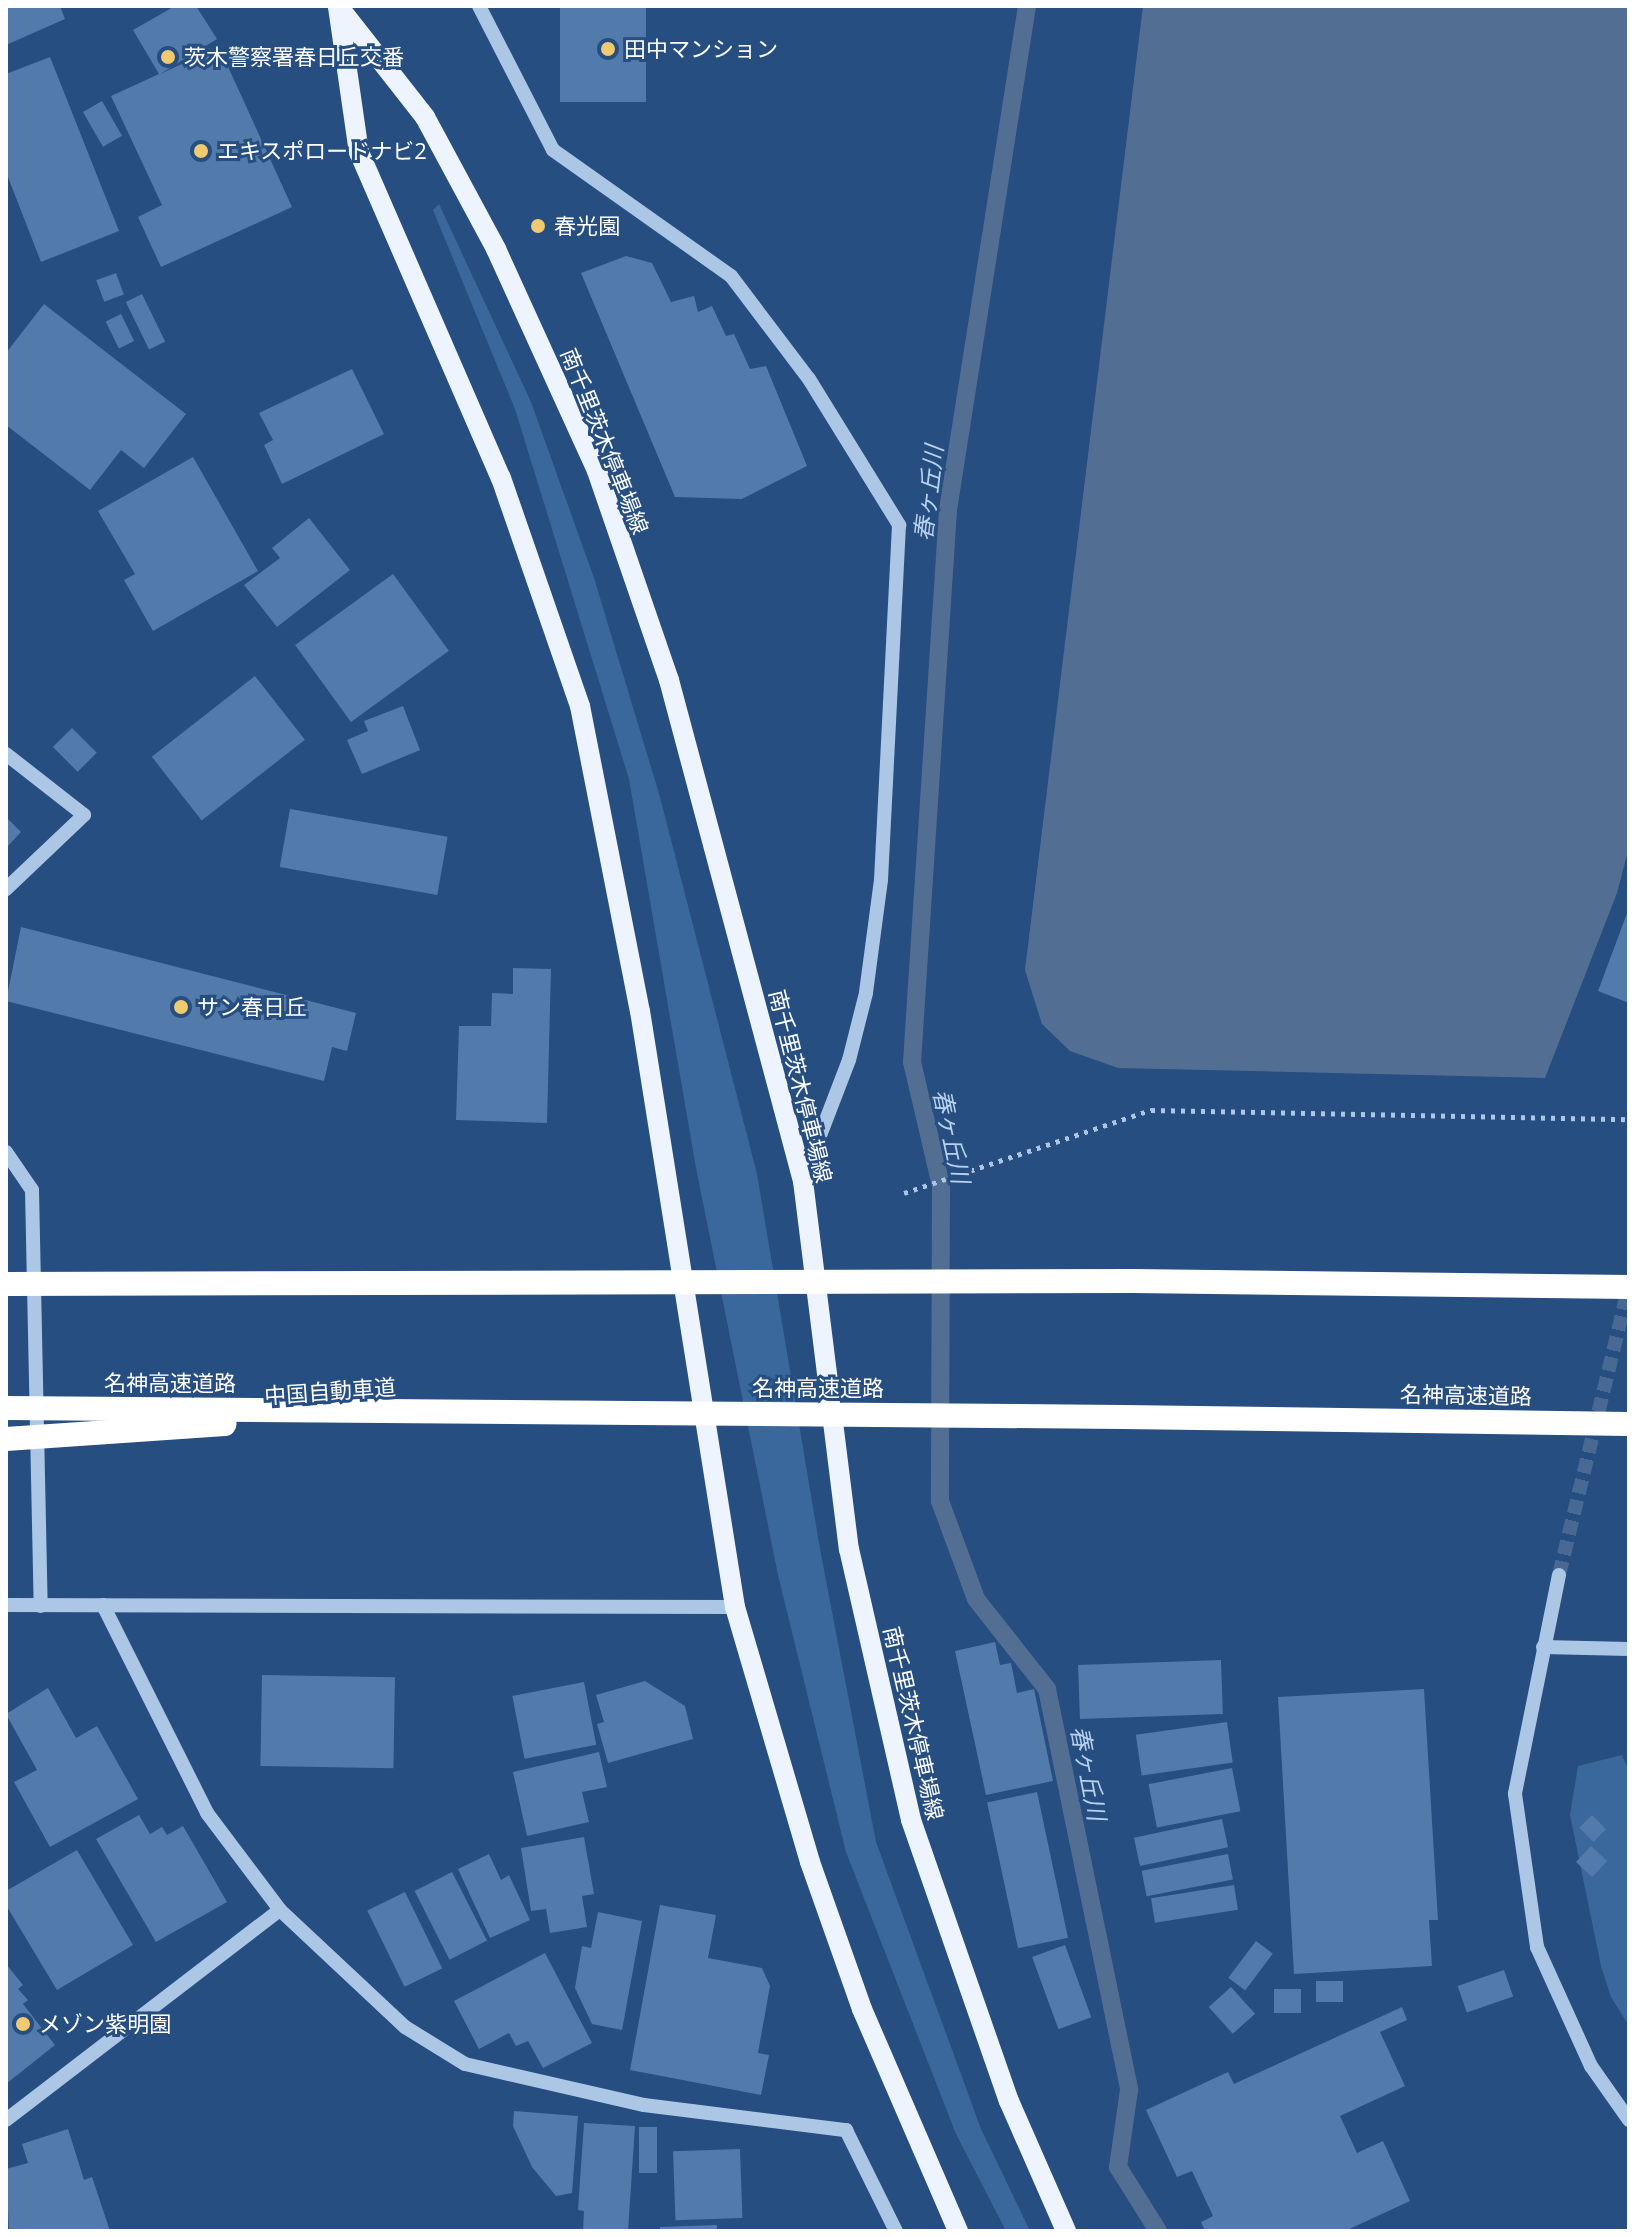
<!DOCTYPE html>
<html>
<head>
<meta charset="utf-8">
<style>
  body { margin:0 }
  #map { position:relative; width:1635px; height:2237px; overflow:hidden; background:#264e80; font-family:"Open Sans","Noto Sans JP",sans-serif }
  div>[style] { position:absolute }
  .green>* { inset:0; background:#3a689d }
  .water>* { inset:0; background:#526f93 }
  .stream>* { height:18px; margin:-9px; padding:0 9px; transform-origin:9px; border-radius:9px; background:#526f93 }
  .building>* { inset:0; background:#527bab; transform-origin:0 0 }
  .minor-tunnel>* { height:14px; margin-top:-7px; transform-origin:0; background:repeating-linear-gradient(90deg,#476993 0 14px,transparent 0 21px) }
  .path>* { height:5px; margin-top:-2.5px; transform-origin:0; background:repeating-linear-gradient(90deg,#acc7e6 0 4px,transparent 0 10px) }
  .minor>* { height:14px; margin:-7px; padding:0 7px; transform-origin:7px; border-radius:7px; background:#acc7e6 }
  .major>* { height:20px; margin:-10px; padding:0 10px; transform-origin:10px; border-radius:10px; background:#eef4fd }
  .highway>* { height:24px; margin:-12px; padding:0 12px; transform-origin:12px; border-radius:12px; background:#fff }
  .highway-bridge>* { height:24px; margin:-12px; padding:0 12px; transform-origin:12px; border-radius:12px; background:#fff }
  .dots>* { width:22px; height:22px; translate:-50% -50%; box-sizing:border-box; border:4px solid #264e80; border-radius:50% }
  span { translate:-50% -50%; white-space:nowrap; text-align:center; line-height:1.15; -webkit-text-stroke:6px #264e80; paint-order:stroke }
  .poi-label { font-size:22px; color:#fff }
  .left { translate:0 -50%; text-align:left }
  .street-label { font-size:22px; color:#fff }
  .water-label { font-size:24px; color:#b8d1ee; font-style:italic }
  .frame { position:absolute; inset:0; border:8px solid #fff; pointer-events:none }
</style>
</head>
<body>
<div id="map">
  <div class="green">
    <div style="clip-path:polygon(439px 204px,531px 402px,594px 578px,660px 797px,757px 1174px,820px 1549px,876px 1842px,981px 2129px,1030px 2231px,1006px 2231px,956px 2134px,846px 1852px,778px 1575px,696px 1168px,629px 779px,515px 409px,433px 210px)"></div>
    <div style="clip-path:polygon(1622px 1755px,1629px 1771px,1629px 2026px,1611px 1997px,1601px 1966px,1570px 1815px,1578px 1766px)"></div>
  </div>
  <div class="water">
    <div style="clip-path:polygon(1143px 6px,1629px 6px,1629px 847px,1617px 893px,1545px 1078px,1118px 1068px,1070px 1051px,1042px 1024px,1025px 970px)"></div>
  </div>
  <div class="stream">
    <div style="left:1027px;top:6px;width:510px;rotate:98.91deg"></div>
    <div style="left:948px;top:510px;width:553px;rotate:93.73deg"></div>
    <div style="left:912px;top:1062px;width:127px;rotate:76.8deg"></div>
    <div style="left:941px;top:1186px;width:315px;rotate:90.2deg"></div>
    <div style="left:940px;top:1501px;width:104px;rotate:69.8deg"></div>
    <div style="left:976px;top:1599px;width:115px;rotate:51.7deg"></div>
    <div style="left:1047px;top:1689px;width:409px;rotate:78.4deg"></div>
    <div style="left:1129px;top:2090px;width:78px;rotate:98.1deg"></div>
    <div style="left:1118px;top:2167px;width:75px;rotate:58deg"></div>
  </div>
  <div class="building">
    <div style="clip-path:polygon(6px 6px,60px 6px,65px 19px,6px 45px)"></div>
    <div style="clip-path:polygon(175px 6px,196px 6px,217px 39px,160px 74px,219px 47px,292px 207px,161px 267px,138px 217px,162px 205px,111px 96px,159px 74px,133px 30px)"></div>
    <div style="left:560px;top:6px;width:86px;height:96px"></div>
    <div style="clip-path:polygon(50px 57px,119px 231px,41px 262px,6px 172px,6px 74px)"></div>
    <div style="left:102px;top:101px;width:40px;height:22px;rotate:60deg"></div>
    <div style="clip-path:polygon(626px 256px,652px 263px,671px 302px,694px 296px,698px 312px,712px 306px,726px 336px,734px 334px,750px 369px,766px 366px,807px 466px,742px 499px,675px 497px,581px 273px)"></div>
    <div style="left:116px;top:273px;width:23px;height:21px;rotate:70deg"></div>
    <div style="left:142px;top:294px;width:53px;height:18px;rotate:64deg"></div>
    <div style="clip-path:polygon(44px 304px,186px 414px,144px 468px,121px 450px,90px 490px,6px 425px,6px 353px)"></div>
    <div style="left:121px;top:314px;width:30px;height:17px;rotate:64deg"></div>
    <div style="clip-path:polygon(352px 369px,384px 434px,282px 484px,264px 445px,273px 440px,259px 413px)"></div>
    <div style="clip-path:polygon(193px 457px,258px 571px,153px 631px,124px 580px,135px 574px,98px 511px)"></div>
    <div style="clip-path:polygon(309px 518px,350px 570px,277px 627px,244px 585px,280px 558px,272px 548px)"></div>
    <div style="left:393px;top:574px;width:95px;height:121px;rotate:54deg"></div>
    <div style="left:255px;top:676px;width:81px;height:131px;rotate:52deg"></div>
    <div style="clip-path:polygon(403px 706px,420px 750px,362px 774px,347px 740px,368px 731px,364px 721px)"></div>
    <div style="left:72px;top:728px;width:35px;height:27px;rotate:45deg"></div>
    <div style="left:290px;top:809px;width:160px;height:59px;rotate:10deg"></div>
    <div style="clip-path:polygon(6px 817px,21px 832px,6px 848px)"></div>
    <div style="clip-path:polygon(1629px 908px,1629px 1003px,1598px 991px)"></div>
    <div style="clip-path:polygon(21px 927px,356px 1013px,347px 1051px,332px 1047px,324px 1081px,6px 1001px)"></div>
    <div style="clip-path:polygon(513px 968px,551px 969px,547px 1123px,456px 1120px,459px 1026px,491px 1026px,492px 993px,513px 994px)"></div>
    <div style="clip-path:polygon(995px 1642px,1000px 1665px,1011px 1663px,1017px 1693px,1034px 1689px,1053px 1781px,986px 1795px,955px 1651px)"></div>
    <div style="left:1221px;top:1660px;width:54px;height:143px;rotate:88deg"></div>
    <div style="left:262px;top:1675px;width:133px;height:91px;rotate:1deg"></div>
    <div style="clip-path:polygon(645px 1681px,685px 1706px,693px 1739px,608px 1763px,597px 1724px,604px 1722px,596px 1695px)"></div>
    <div style="left:584px;top:1682px;width:64px;height:73px;rotate:79deg"></div>
    <div style="clip-path:polygon(48px 1688px,76px 1738px,97px 1726px,138px 1799px,50px 1847px,14px 1782px,37px 1770px,6px 1714px)"></div>
    <div style="clip-path:polygon(1424px 1689px,1438px 1920px,1429px 1920px,1432px 1966px,1294px 1974px,1278px 1697px)"></div>
    <div style="left:1227px;top:1722px;width:41px;height:92px;rotate:82deg"></div>
    <div style="clip-path:polygon(599px 1752px,607px 1787px,582px 1792px,589px 1822px,527px 1836px,513px 1772px)"></div>
    <div style="left:1232px;top:1768px;width:44px;height:85px;rotate:79deg"></div>
    <div style="left:1037px;top:1792px;width:149px;height:51px;rotate:78deg"></div>
    <div style="clip-path:polygon(139px 1815px,150px 1834px,162px 1827px,167px 1835px,183px 1826px,227px 1902px,156px 1942px,96px 1839px)"></div>
    <div style="left:1592px;top:1815px;width:20px;height:18px;rotate:45deg"></div>
    <div style="left:1222px;top:1819px;width:29px;height:90px;rotate:78deg"></div>
    <div style="clip-path:polygon(584px 1837px,594px 1894px,582px 1896px,587px 1927px,550px 1933px,546px 1909px,531px 1911px,521px 1848px)"></div>
    <div style="left:1591px;top:1846px;width:22px;height:22px;rotate:43deg"></div>
    <div style="clip-path:polygon(77px 1850px,133px 1945px,57px 1990px,6px 1905px,6px 1891px)"></div>
    <div style="clip-path:polygon(489px 1854px,501px 1880px,509px 1875px,530px 1920px,490px 1938px,458px 1869px)"></div>
    <div style="left:1228px;top:1854px;width:26px;height:88px;rotate:79deg"></div>
    <div style="left:452px;top:1872px;width:77px;height:42px;rotate:63deg"></div>
    <div style="left:1234px;top:1885px;width:25px;height:84px;rotate:81deg"></div>
    <div style="left:405px;top:1892px;width:85px;height:42px;rotate:64deg"></div>
    <div style="clip-path:polygon(660px 1905px,716px 1915px,708px 1958px,762px 1968px,770px 1986px,758px 2053px,769px 2055px,761px 2095px,630px 2070px)"></div>
    <div style="clip-path:polygon(598px 1912px,642px 1921px,622px 2030px,592px 2024px,575px 1988px,582px 1946px,591px 1948px)"></div>
    <div style="left:1256px;top:1941px;width:21px;height:46px;rotate:37deg"></div>
    <div style="left:1065px;top:1945px;width:77px;height:35px;rotate:70deg"></div>
    <div style="clip-path:polygon(545px 1953px,592px 2043px,543px 2068px,528px 2041px,516px 2046px,509px 2033px,479px 2049px,454px 2001px)"></div>
    <div style="clip-path:polygon(6px 1964px,23px 1985px,18px 1989px,28px 2000px,23px 2004px,55px 2045px,6px 2084px)"></div>
    <div style="left:1504px;top:1970px;width:28px;height:49px;rotate:71deg"></div>
    <div style="left:1343px;top:1981px;width:21px;height:27px;rotate:90deg"></div>
    <div style="left:1231px;top:1987px;width:36px;height:30px;rotate:48deg"></div>
    <div style="left:1274px;top:1989px;width:27px;height:24px"></div>
    <div style="clip-path:polygon(1402px 2007px,1407px 2020px,1380px 2032px,1405px 2086px,1340px 2116px,1357px 2153px,1383px 2141px,1410px 2201px,1345px 2231px,1205px 2231px,1201px 2222px,1213px 2216px,1192px 2171px,1177px 2177px,1146px 2110px,1228px 2072px,1234px 2084px)"></div>
    <div style="clip-path:polygon(514px 2111px,578px 2116px,572px 2193px,556px 2196px,532px 2167px,513px 2126px)"></div>
    <div style="clip-path:polygon(584px 2123px,635px 2126px,628px 2231px,583px 2231px,584px 2211px,578px 2210px)"></div>
    <div style="left:639px;top:2127px;width:18px;height:46px"></div>
    <div style="clip-path:polygon(68px 2129px,84px 2180px,92px 2177px,110px 2231px,9px 2231px,6px 2169px,28px 2163px,22px 2144px)"></div>
    <div style="left:740px;top:2149px;width:69px;height:67px;rotate:88deg"></div>
    <div style="clip-path:polygon(717px 2225px,717px 2231px,660px 2231px,660px 2227px)"></div>
  </div>
  <div class="minor-tunnel">
    <div style="left:1559px;top:1575px;width:297px;rotate:-76.4deg"></div>
  </div>
  <div class="path">
    <div style="left:904px;top:1193px;width:261px;rotate:-18.6deg"></div>
    <div style="left:1151px;top:1110px;width:478px;rotate:1.1deg"></div>
  </div>
  <div class="minor">
    <div style="left:479px;top:6px;width:162px;rotate:62.8deg"></div>
    <div style="left:553px;top:150px;width:218px;rotate:35.3deg"></div>
    <div style="left:731px;top:276px;width:129px;rotate:52.9deg"></div>
    <div style="left:809px;top:379px;width:172px;rotate:58.3deg"></div>
    <div style="left:899px;top:525px;width:355px;rotate:92.9deg"></div>
    <div style="left:881px;top:880px;width:114px;rotate:97.6deg"></div>
    <div style="left:866px;top:993px;width:69px;rotate:104.2deg"></div>
    <div style="left:849px;top:1060px;width:129px;rotate:111deg"></div>
    <div style="left:6px;top:754px;width:99px;rotate:38deg"></div>
    <div style="left:84px;top:815px;width:108px;rotate:136.5deg"></div>
    <div style="left:6px;top:1152px;width:46px;rotate:55.6deg"></div>
    <div style="left:32px;top:1190px;width:416px;rotate:88.8deg"></div>
    <div style="left:1559px;top:1575px;width:223px;rotate:101.4deg"></div>
    <div style="left:1515px;top:1794px;width:155px;rotate:81.8deg"></div>
    <div style="left:1537px;top:1947px;width:131px;rotate:65.6deg"></div>
    <div style="left:1591px;top:2066px;width:66px;rotate:54.9deg"></div>
    <div style="left:6px;top:1605px;width:729px;rotate:0.16deg"></div>
    <div style="left:103px;top:1605px;width:233px;rotate:63.4deg"></div>
    <div style="left:207px;top:1813px;width:121px;rotate:53deg"></div>
    <div style="left:280px;top:1910px;width:171px;rotate:43.1deg"></div>
    <div style="left:405px;top:2027px;width:70px;rotate:31.7deg"></div>
    <div style="left:465px;top:2064px;width:184px;rotate:12.9deg"></div>
    <div style="left:644px;top:2105px;width:204px;rotate:7.1deg"></div>
    <div style="left:846px;top:2130px;width:113px;rotate:63.7deg"></div>
    <div style="left:1543px;top:1647px;width:86px;rotate:1.3deg"></div>
    <div style="left:6px;top:2120px;width:345px;rotate:-37.5deg"></div>
  </div>
  <div class="major">
    <div style="left:338px;top:6px;width:141px;rotate:51.9deg"></div>
    <div style="left:425px;top:117px;width:150px;rotate:61.7deg"></div>
    <div style="left:496px;top:249px;width:244px;rotate:65.5deg"></div>
    <div style="left:597px;top:471px;width:221px;rotate:71deg"></div>
    <div style="left:669px;top:680px;width:519px;rotate:75.03deg"></div>
    <div style="left:803px;top:1181px;width:371px;rotate:82.9deg"></div>
    <div style="left:849px;top:1549px;width:278px;rotate:77.1deg"></div>
    <div style="left:911px;top:1820px;width:298px;rotate:70.8deg"></div>
    <div style="left:1009px;top:2101px;width:142px;rotate:66.3deg"></div>
    <div style="left:338px;top:7px;width:147px;rotate:81.8deg"></div>
    <div style="left:359px;top:152px;width:356px;rotate:66.5deg"></div>
    <div style="left:501px;top:478px;width:241px;rotate:70.9deg"></div>
    <div style="left:580px;top:706px;width:311px;rotate:78.9deg"></div>
    <div style="left:640px;top:1011px;width:604px;rotate:80.94deg"></div>
    <div style="left:735px;top:1607px;width:266px;rotate:73.6deg"></div>
    <div style="left:810px;top:1862px;width:156px;rotate:70.5deg"></div>
    <div style="left:862px;top:2009px;width:242px;rotate:66.6deg"></div>
  </div>
  <div class="highway">
    <div style="left:1133px;top:1281px;width:496px;rotate:0.7deg"></div>
    <div style="left:1123px;top:1417px;width:506px;rotate:0.79deg"></div>
  </div>
  <div class="highway-bridge">
    <div style="left:6px;top:1284px;width:1127px;rotate:-0.15deg"></div>
    <div style="left:6px;top:1408px;width:1117px;rotate:0.46deg"></div>
    <div style="left:6px;top:1439px;width:219px;rotate:-3.9deg"></div>
  </div>
  <div class="dots">
    <div style="left:608px;top:49px;background:#efca71"></div>
    <div style="left:168px;top:57px;background:#efca71"></div>
    <div style="left:201px;top:151px;background:#efca71"></div>
    <div style="left:538px;top:226px;background:#efca71"></div>
    <div style="left:181px;top:1007px;background:#efca71"></div>
    <div style="left:23px;top:2024px;background:#efca71"></div>
  </div>
  <div class="poi-label">
    <span class="left" style="left:624px;top:49px">田中マンション</span>
    <span class="left" style="left:184px;top:57px">茨木警察署春日丘交番</span>
    <span class="left" style="left:217px;top:151px">エキスポロードナビ2</span>
    <span class="left" style="left:554px;top:226px">春光園</span>
    <span class="left" style="left:197px;top:1007px">サン春日丘</span>
    <span class="left" style="left:39px;top:2024px">メゾン紫明園</span>
  </div>
  <div class="street-label">
    <span style="left:605px;top:441px;rotate:68deg">南千里茨木停車場線</span>
    <span style="left:801px;top:1086px;rotate:76deg">南千里茨木停車場線</span>
    <span style="left:170px;top:1383px">名神高速道路</span>
    <span style="left:818px;top:1388px">名神高速道路</span>
    <span style="left:330px;top:1391px;rotate:-4deg">中国自動車道</span>
    <span style="left:1466px;top:1395px;rotate:1deg">名神高速道路</span>
    <span style="left:914px;top:1723px;rotate:77deg">南千里茨木停車場線</span>
  </div>
  <div class="water-label">
    <span style="left:928px;top:493px;rotate:-83deg">春ヶ丘川</span>
    <span style="left:952px;top:1136px;rotate:78deg">春ヶ丘川</span>
    <span style="left:1089px;top:1773px;rotate:79deg">春ヶ丘川</span>
  </div>
  <div class="frame"></div>
</div>
</body>
</html>
